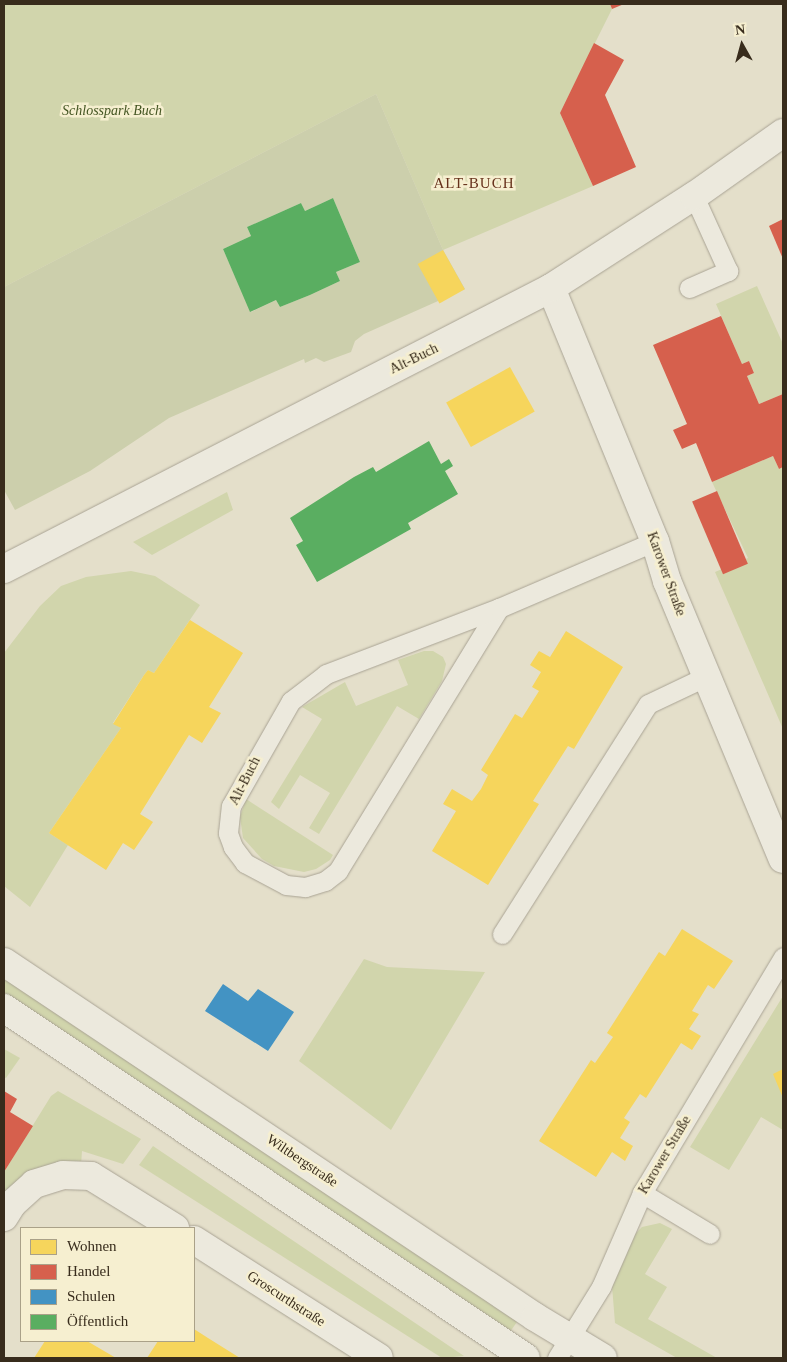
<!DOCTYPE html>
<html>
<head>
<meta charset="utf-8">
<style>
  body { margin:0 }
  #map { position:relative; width:787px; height:1362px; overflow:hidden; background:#e4dfca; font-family:Georgia,serif }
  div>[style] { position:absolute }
  .green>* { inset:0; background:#d1d5ac }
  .cemetery>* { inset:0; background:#cccfac }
  .homes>* { inset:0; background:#f6d55c; transform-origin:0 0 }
  .shops>* { inset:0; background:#d6604d; transform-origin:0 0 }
  .schools>* { inset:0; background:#4393c3 }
  .public>* { inset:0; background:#5aae61 }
  .roads { filter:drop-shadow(0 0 1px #a9a394) drop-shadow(0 0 1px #a9a394) }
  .service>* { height:19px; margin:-9.5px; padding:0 9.5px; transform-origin:9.5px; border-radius:9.5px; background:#ece9dd }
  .minor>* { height:28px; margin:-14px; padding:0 14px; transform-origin:14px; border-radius:14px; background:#ece9dd }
  .secondary>* { height:28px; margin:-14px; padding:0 14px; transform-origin:14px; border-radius:14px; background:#ece9dd }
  span { translate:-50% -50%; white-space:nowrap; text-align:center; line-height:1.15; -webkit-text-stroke:5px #f6efd0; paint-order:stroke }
  .park-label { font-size:14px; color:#452; font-style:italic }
  .street-label { font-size:14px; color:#382c1c }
  .neighbourhood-label { font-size:15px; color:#66311b; letter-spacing:1px }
  .frame { position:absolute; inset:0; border:5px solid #382c1c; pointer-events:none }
  .legend { position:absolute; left:20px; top:1227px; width:175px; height:115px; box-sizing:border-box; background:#f6efd0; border:1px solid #aaa188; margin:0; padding:6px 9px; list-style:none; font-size:15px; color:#382c1c }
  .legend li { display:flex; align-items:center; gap:10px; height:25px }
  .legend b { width:25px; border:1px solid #aaa188 }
  .north { position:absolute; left:717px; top:20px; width:50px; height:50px; -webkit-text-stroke:4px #f6efd0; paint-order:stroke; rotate:353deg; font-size:14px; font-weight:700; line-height:20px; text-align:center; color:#382c1c }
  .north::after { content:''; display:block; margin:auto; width:18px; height:22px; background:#382c1c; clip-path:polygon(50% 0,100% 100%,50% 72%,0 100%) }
</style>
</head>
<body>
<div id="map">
  <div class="green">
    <div style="clip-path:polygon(4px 4px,610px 4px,612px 9px,560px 113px,593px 186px,443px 250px,376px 94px,4px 287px)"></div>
    <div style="clip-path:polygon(757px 286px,783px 344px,783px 394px,759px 404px,747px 376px,754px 373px,749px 361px,742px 364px,716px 304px)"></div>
    <div style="clip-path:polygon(773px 456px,779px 469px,783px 467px,783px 729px,715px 572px,748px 558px,712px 482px)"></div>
    <div style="clip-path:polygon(227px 492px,233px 510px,152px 555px,133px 542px)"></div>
    <div style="clip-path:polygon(131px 571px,155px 576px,200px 605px,154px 673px,148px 670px,144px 675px,113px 723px,121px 728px,49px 833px,68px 845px,30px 907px,4px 886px,4px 653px,40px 606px,61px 586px,86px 577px)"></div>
    <div style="clip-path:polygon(424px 651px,433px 651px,443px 657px,446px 664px,442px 681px,419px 719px,397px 706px,319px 834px,309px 828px,330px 793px,300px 775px,279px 809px,271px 802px,322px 719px,302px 707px,345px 682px,356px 706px,408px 685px,398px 660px)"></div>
    <div style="clip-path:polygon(246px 799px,333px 855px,330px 860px,316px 869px,304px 872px,274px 866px,262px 859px,243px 838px,240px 817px)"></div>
    <div style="clip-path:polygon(364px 959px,387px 967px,485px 972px,391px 1130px,299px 1061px)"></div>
    <div style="clip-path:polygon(4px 980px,22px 988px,519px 1319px,510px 1332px,4px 997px)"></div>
    <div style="clip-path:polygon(783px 996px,783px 1130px,761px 1117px,729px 1170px,690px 1147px)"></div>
    <div style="clip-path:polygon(4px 1049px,20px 1058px,6px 1078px,4px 1077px)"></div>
    <div style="clip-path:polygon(58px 1091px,141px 1139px,123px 1164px,82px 1151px,81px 1165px,4px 1201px,4px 1172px,51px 1096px)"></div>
    <div style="clip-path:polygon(153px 1146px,464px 1356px,442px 1358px,139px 1165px)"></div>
    <div style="clip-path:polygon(660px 1223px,672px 1229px,645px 1274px,667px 1287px,648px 1319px,717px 1358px,677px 1358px,615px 1323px,612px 1286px,631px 1238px,642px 1227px)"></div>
  </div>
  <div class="cemetery">
    <div style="clip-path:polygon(evenodd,376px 94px,443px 250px,465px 289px,364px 334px,355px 341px,351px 352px,324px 362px,316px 358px,305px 363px,304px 359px,169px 418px,90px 471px,15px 510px,4px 490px,4px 287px,376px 94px,333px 198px,360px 262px,336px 272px,340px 281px,310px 295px,280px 307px,276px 300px,251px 312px,223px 249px,251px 236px,247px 227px,301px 203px,305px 211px,333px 198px)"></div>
  </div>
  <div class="homes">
    <div style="left:443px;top:250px;width:45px;height:29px;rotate:61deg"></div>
    <div style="left:510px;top:367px;width:51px;height:73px;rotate:61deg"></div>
    <div style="clip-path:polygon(190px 620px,243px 653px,209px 707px,221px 713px,202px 743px,189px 735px,140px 814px,153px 822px,134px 850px,123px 843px,106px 870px,49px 833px,121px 728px,113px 724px,144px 675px,148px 670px,154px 673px)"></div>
    <div style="clip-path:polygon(566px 631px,623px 667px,574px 749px,568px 746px,533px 801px,539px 804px,488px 885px,432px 851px,456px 811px,443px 804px,452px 789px,472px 801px,481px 789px,488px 775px,481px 770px,515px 714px,522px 718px,539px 691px,532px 687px,541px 672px,530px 665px,539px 651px,550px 657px)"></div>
    <div style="clip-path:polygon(682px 929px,733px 961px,714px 989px,708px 985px,692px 1011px,699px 1014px,689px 1029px,701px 1036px,692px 1050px,681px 1043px,646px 1098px,640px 1094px,624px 1118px,630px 1122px,620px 1138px,633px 1146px,625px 1161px,612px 1152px,596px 1177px,539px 1141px,591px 1060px,595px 1063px,613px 1037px,607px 1033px,659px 952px,665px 956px)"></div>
    <div style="clip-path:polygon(783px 1069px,783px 1098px,773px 1074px)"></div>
    <div style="clip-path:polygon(194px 1329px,208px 1338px,240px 1358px,147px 1358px,158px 1341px,194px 1341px)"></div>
    <div style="clip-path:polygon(45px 1341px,87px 1341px,116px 1358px,34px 1358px)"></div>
  </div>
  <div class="shops">
    <div style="clip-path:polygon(610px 4px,624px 4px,612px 9px)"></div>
    <div style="clip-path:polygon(594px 43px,624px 60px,605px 95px,636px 167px,593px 186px,560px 113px)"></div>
    <div style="clip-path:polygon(783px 219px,783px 259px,769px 226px)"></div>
    <div style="clip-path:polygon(721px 316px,742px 364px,749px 361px,754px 373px,747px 376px,759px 404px,783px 394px,783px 467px,779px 469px,773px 456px,712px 482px,696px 443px,682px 449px,673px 430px,687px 424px,653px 345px)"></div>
    <div style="left:717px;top:491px;width:79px;height:27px;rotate:67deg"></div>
    <div style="clip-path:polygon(4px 1091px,17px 1099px,10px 1112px,33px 1126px,4px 1172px)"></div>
  </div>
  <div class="schools">
    <div style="clip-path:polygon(223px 984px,248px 1001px,258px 989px,294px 1012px,268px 1051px,205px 1011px)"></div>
  </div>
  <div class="public">
    <div style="clip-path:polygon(333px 198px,360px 262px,336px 272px,340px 281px,310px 295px,280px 307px,276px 300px,250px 312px,223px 249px,251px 236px,247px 227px,301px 203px,305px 211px)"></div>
    <div style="clip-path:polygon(429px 441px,441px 464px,449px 459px,453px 466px,445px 471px,458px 494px,408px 523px,411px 529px,317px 582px,296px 545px,303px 541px,290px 518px,354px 477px,373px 467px,376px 472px)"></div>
  </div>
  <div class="roads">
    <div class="service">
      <div style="left:689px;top:288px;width:43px;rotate:-23.6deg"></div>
      <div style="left:728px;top:271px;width:82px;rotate:-114.4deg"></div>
      <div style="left:499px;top:608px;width:308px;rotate:121.5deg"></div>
      <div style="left:338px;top:871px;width:16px;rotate:142deg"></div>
      <div style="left:325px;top:881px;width:21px;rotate:163deg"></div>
      <div style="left:305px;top:887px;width:19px;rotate:-174deg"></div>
      <div style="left:286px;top:885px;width:47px;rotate:-151.8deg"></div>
      <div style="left:245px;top:863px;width:20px;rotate:-127deg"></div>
      <div style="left:233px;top:847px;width:15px;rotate:-110deg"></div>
      <div style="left:228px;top:833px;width:27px;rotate:-84deg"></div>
      <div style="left:231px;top:806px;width:121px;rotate:-60.3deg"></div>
      <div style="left:291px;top:701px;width:44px;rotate:-37.6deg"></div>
      <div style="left:326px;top:674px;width:185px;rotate:-20.9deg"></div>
      <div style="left:499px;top:608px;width:170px;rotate:-23.2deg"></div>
      <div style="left:502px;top:934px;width:272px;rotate:-57.6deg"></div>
      <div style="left:648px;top:704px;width:65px;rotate:-25.4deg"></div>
      <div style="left:642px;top:1193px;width:79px;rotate:31.1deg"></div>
      <div style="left:557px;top:1358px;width:84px;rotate:-58.2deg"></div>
      <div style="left:601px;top:1287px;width:103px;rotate:-66.4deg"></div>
      <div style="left:642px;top:1193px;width:275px;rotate:-59.1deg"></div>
    </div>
    <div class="minor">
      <div style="left:551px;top:288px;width:274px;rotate:67.7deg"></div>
      <div style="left:655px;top:541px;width:42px;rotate:73.3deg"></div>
      <div style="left:667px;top:581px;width:301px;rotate:67.4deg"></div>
      <div style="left:4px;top:1217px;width:15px;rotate:-58deg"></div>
      <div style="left:12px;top:1204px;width:30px;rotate:-42deg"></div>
      <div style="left:34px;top:1184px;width:30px;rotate:-17deg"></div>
      <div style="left:63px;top:1175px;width:28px;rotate:2deg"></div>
      <div style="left:91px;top:1176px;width:99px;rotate:31.8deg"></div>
      <div style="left:194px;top:1240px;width:219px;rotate:32.5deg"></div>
    </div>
    <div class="secondary">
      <div style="left:4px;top:569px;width:615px;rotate:-27.19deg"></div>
      <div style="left:551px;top:288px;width:170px;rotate:-32.8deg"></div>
      <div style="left:694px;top:196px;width:109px;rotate:-35.3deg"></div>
      <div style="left:4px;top:962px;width:639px;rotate:33.76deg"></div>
      <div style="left:535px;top:1317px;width:79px;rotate:31.1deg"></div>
      <div style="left:4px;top:1008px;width:628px;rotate:33.84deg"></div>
    </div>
  </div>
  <div class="park-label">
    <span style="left:112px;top:111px">Schlosspark Buch</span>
  </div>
  <div class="street-label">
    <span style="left:414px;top:359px;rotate:-26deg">Alt-Buch</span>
    <span style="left:666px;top:574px;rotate:70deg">Karower Straße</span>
    <span style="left:245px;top:781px;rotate:-63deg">Alt-Buch</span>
    <span style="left:665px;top:1155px;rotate:-59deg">Karower Straße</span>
    <span style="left:302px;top:1161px;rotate:34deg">Wiltbergstraße</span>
    <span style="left:286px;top:1299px;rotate:33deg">Groscurthstraße</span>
  </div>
  <div class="neighbourhood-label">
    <span style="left:474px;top:184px">ALT-BUCH</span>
  </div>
  <div class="frame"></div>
  <ul class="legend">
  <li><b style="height:14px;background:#f6d55c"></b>Wohnen</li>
  <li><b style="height:14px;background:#d6604d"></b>Handel</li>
  <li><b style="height:14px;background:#4393c3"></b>Schulen</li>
  <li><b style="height:14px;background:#5aae61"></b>Öffentlich</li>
  </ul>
  <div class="north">N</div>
</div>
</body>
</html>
